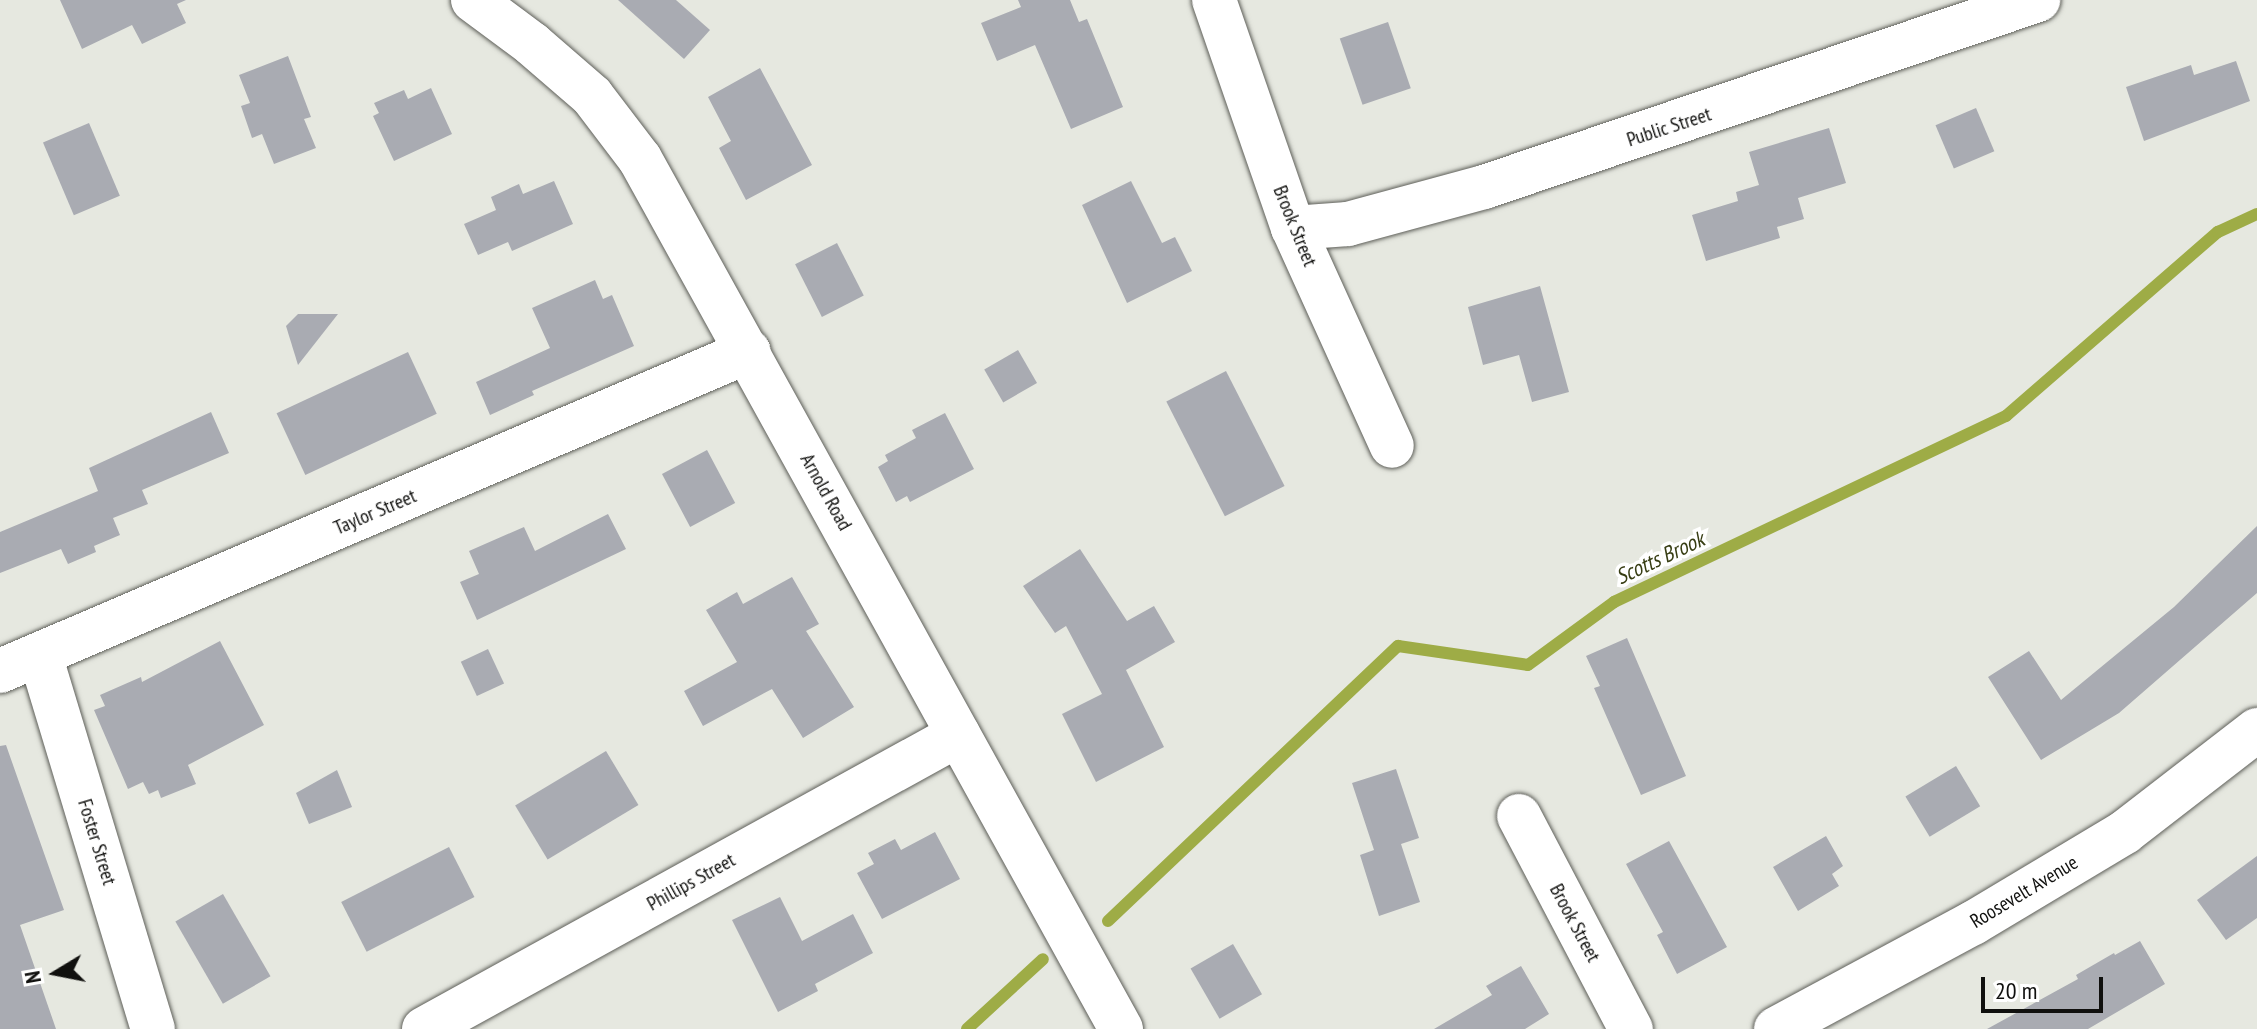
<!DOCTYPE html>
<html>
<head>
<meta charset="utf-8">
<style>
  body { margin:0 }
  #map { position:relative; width:2257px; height:1029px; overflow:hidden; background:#e6e8e0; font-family:"PT Sans Narrow",sans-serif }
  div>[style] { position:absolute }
  .stream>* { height:12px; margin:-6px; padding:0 6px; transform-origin:6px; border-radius:6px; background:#9eac46 }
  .building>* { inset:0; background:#a9abb2; transform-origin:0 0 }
  .roads { filter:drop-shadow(0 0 2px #5e5f59) drop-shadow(0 0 2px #5e5f59) }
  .minor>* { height:44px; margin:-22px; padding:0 22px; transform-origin:22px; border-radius:22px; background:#fff }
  span { translate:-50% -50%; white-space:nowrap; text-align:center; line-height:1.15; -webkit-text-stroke:7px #fff; paint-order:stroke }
  .street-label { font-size:20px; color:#10100e }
  .water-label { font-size:22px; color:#373d13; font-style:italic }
  .north { position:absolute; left:16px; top:933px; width:80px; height:80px; -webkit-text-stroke:6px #fff; paint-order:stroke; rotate:260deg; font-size:22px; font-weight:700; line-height:32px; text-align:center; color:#10100e }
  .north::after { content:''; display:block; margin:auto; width:28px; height:36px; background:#10100e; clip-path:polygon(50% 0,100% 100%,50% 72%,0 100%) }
  .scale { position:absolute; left:1981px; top:977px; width:122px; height:36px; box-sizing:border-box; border:4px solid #10100e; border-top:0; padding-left:10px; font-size:24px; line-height:28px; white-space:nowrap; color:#10100e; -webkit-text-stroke:6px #fff; paint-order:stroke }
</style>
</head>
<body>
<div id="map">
  <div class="stream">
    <div style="left:1108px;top:921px;width:400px;rotate:-43.5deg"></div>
    <div style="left:1398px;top:646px;width:131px;rotate:8.3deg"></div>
    <div style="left:1528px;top:665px;width:107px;rotate:-36.2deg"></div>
    <div style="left:1614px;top:602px;width:434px;rotate:-25.4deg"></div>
    <div style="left:2006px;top:416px;width:281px;rotate:-41deg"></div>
    <div style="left:2218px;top:232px;width:43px;rotate:-24.8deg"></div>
    <div style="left:967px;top:1029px;width:103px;rotate:-42.6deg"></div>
  </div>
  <div class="building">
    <div style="clip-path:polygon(60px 0,186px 0,177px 4px,186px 23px,142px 44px,132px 25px,82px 49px)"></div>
    <div style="clip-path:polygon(618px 0,676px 0,710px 30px,684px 59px)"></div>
    <div style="clip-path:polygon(1018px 0,1070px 0,1079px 22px,1087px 19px,1123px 107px,1071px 129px,1035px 45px,997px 61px,981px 23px,1021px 7px)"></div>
    <div style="left:1388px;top:22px;width:70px;height:51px;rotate:71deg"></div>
    <div style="clip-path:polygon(288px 56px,311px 117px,304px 119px,316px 148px,274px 164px,262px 134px,252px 138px,241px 106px,250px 103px,239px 75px)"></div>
    <div style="clip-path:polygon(2236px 61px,2250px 101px,2144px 141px,2126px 87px,2191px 65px,2194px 75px)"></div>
    <div style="clip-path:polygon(760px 68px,812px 165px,746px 200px,719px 148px,731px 141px,708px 97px)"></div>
    <div style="clip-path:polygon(431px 88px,452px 134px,394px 161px,373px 116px,379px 113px,374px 103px,404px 90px,408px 99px)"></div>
    <div style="left:1976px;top:108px;width:47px;height:44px;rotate:67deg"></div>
    <div style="left:89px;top:123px;width:79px;height:50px;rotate:67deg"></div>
    <div style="clip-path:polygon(1829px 128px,1846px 183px,1798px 198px,1804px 219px,1777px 227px,1780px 238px,1706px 261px,1692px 215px,1738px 201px,1736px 192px,1759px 185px,1749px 152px)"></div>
    <div style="clip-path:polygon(554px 181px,573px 224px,512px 251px,508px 242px,478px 255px,464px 224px,496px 210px,491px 197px,519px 184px,523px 194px)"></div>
    <div style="clip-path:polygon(1131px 181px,1162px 243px,1175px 237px,1192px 271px,1127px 303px,1082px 205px)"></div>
    <div style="left:837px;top:243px;width:59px;height:47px;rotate:63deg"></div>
    <div style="clip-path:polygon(595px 280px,603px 299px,612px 295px,634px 346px,532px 391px,534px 395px,490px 415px,476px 382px,550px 348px,532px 308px)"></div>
    <div style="clip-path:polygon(1540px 286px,1569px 392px,1532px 402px,1519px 355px,1483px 365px,1468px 307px)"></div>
    <div style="clip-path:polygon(298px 314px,338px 314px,298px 365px,286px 326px)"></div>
    <div style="left:1018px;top:350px;width:38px;height:39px;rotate:60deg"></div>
    <div style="left:408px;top:352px;width:68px;height:145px;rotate:65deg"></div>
    <div style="left:1226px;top:371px;width:129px;height:67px;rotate:63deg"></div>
    <div style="clip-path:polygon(211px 412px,229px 453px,142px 490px,148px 504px,113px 518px,120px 535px,94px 546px,96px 552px,68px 564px,61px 549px,0 573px,0 532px,98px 491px,89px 468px)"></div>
    <div style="clip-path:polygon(945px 413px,974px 469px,910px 502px,907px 496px,896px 502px,878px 467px,888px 461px,885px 455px,916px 438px,912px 430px)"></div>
    <div style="left:707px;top:450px;width:60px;height:51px;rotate:62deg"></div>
    <div style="clip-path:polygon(608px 514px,626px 549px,477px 620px,460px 582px,479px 574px,469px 551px,524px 527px,535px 551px)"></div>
    <div style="clip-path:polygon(2257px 526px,2257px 593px,2119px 713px,2041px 760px,1988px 677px,2029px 651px,2061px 700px,2174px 607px)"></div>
    <div style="clip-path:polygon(1080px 549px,1127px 621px,1154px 606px,1175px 642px,1126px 670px,1164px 747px,1096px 782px,1062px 714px,1102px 694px,1066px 626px,1055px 633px,1023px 586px)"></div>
    <div style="clip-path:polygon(792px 577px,819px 624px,806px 631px,854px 707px,803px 738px,772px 689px,703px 726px,684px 691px,737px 662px,706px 610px,737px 592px,743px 604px)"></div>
    <div style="clip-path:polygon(1627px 638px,1686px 776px,1641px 795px,1594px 688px,1600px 686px,1586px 656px)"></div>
    <div style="clip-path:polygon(220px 641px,264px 725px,188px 765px,196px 784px,161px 798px,158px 790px,149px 794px,143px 782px,128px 789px,94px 710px,105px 706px,100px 695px,141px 677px,142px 682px)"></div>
    <div style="left:488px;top:649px;width:38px;height:30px;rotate:65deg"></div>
    <div style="clip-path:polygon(6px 745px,64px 910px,20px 925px,56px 1029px,0 1029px,0 746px)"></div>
    <div style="left:606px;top:751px;width:63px;height:106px;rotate:59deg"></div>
    <div style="left:1956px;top:766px;width:47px;height:59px;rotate:59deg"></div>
    <div style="clip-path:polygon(1396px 769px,1419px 838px,1401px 844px,1420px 902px,1379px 916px,1360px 855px,1374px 850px,1352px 783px)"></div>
    <div style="clip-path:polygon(337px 770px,352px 807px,309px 824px,296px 793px)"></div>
    <div style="clip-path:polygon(935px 832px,960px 879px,882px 919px,857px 873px,874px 864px,868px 853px,895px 839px,901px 850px)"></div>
    <div style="clip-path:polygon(1826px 836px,1843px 866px,1832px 874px,1839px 886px,1798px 911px,1773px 867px)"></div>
    <div style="clip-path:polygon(1669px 841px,1727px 947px,1677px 974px,1657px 935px,1663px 932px,1626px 864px)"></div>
    <div style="left:449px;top:847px;width:56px;height:121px;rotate:63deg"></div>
    <div style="clip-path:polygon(2257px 856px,2257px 918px,2226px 940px,2197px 900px)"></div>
    <div style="left:223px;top:894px;width:95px;height:55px;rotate:60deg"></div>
    <div style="clip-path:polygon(780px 897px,802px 941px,853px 914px,873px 953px,815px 984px,818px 991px,778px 1012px,732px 920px)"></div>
    <div style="clip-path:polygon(2140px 941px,2165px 984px,2088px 1029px,1987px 1029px,2078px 979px,2076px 975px,2114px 953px,2115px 955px)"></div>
    <div style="left:1233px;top:944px;width:58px;height:49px;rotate:60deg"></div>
    <div style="clip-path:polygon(1521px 966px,1549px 1014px,1525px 1029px,1434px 1029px,1492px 995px,1486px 986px)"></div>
  </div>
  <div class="roads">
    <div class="minor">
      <div style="left:473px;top:0;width:74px;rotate:36.7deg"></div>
      <div style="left:532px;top:44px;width:79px;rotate:40.9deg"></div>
      <div style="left:592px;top:96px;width:79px;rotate:52.7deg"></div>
      <div style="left:640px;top:159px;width:994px;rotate:61.06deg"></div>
      <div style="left:1214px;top:0;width:241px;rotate:70.9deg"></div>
      <div style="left:1293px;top:228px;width:239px;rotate:65.6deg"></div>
      <div style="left:1293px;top:228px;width:55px;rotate:-4.2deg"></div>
      <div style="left:1348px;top:224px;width:141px;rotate:-15.2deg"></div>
      <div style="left:1484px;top:187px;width:585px;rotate:-18.65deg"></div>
      <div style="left:40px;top:655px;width:391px;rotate:73.2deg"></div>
      <div style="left:0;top:671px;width:814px;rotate:-23.13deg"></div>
      <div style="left:1519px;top:816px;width:241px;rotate:62.3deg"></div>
      <div style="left:424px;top:1029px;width:610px;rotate:-28.84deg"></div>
      <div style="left:1776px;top:1029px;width:224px;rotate:-28.3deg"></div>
      <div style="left:1973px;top:923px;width:177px;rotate:-30.9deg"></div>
      <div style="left:2125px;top:832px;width:167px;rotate:-37.7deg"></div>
    </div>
  </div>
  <div class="street-label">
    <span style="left:1669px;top:127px;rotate:-18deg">Public Street</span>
    <span style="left:1295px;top:226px;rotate:68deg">Brook Street</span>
    <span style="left:826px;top:492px;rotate:61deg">Arnold Road</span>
    <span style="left:375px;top:512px;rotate:-23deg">Taylor Street</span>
    <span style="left:97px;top:842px;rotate:73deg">Foster Street</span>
    <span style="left:691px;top:882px;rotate:-29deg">Phillips Street</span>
    <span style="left:2024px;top:892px;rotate:-31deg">Roosevelt Avenue</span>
    <span style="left:1575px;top:923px;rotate:62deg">Brook Street</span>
  </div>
  <div class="water-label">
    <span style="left:1660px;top:558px;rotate:-25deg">Scotts Brook</span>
  </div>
  <div class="north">N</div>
  <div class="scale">20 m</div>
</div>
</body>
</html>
